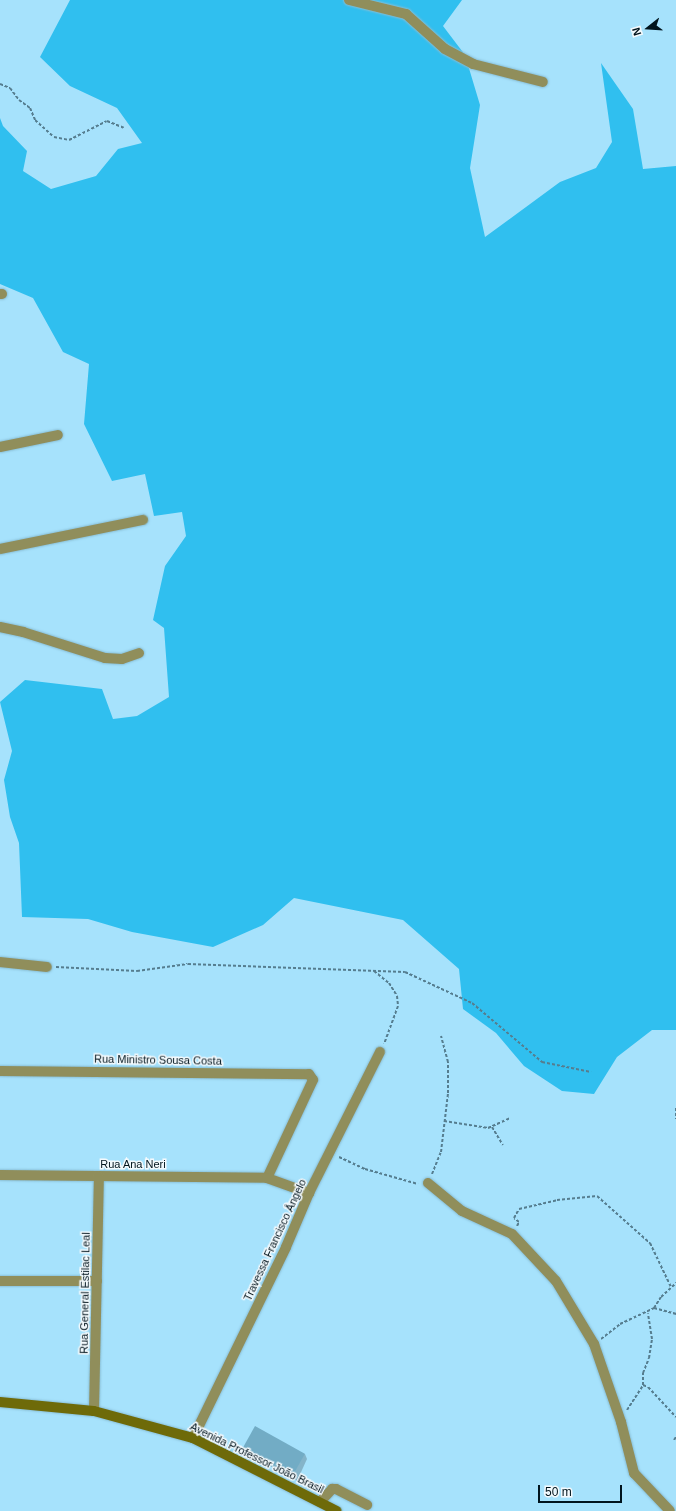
<!DOCTYPE html>
<html>
<head>
<meta charset="utf-8">
<style>
  body { margin:0 }
  #map { position:relative; width:676px; height:1511px; overflow:hidden; background:#a6e2fc; font-family:Arial,sans-serif }
  div>[style] { position:absolute }
  .green>* { inset:0; background:#30bfef }
  .shadow>* { inset:0; background:#0003 }
  .building>* { inset:0; background:#72acc5; transform-origin:0 0 }
  .path>* { height:2px; margin-top:-1px; transform-origin:0; background:repeating-linear-gradient(90deg,#557d8f 0 3px,transparent 0 5px) }
  .roads { filter:drop-shadow(0 0 1px #88bdd4) drop-shadow(0 0 1px #88bdd4) }
  .minor>* { height:10px; margin:-5px; padding:0 5px; transform-origin:5px; border-radius:5px; background:#908e5b }
  .secondary>* { height:10px; margin:-5px; padding:0 5px; transform-origin:5px; border-radius:5px; background:#6e6a09 }
  span { translate:-50% -50%; white-space:nowrap; text-align:center; line-height:1.15; -webkit-text-stroke:3px #f4fafd; paint-order:stroke }
  .street-label { font-size:11px; color:#00141d }
  .north { position:absolute; left:628px; top:8px; width:40px; height:40px; -webkit-text-stroke:3px #f4fafd; paint-order:stroke; rotate:253deg; font-size:11px; font-weight:700; line-height:16px; text-align:center; color:#00141d }
  .north::after { content:''; display:block; margin:auto; width:14px; height:18px; background:#00141d; clip-path:polygon(50% 0,100% 100%,50% 72%,0 100%) }
  .scale { position:absolute; left:538px; top:1485px; width:84px; height:18px; box-sizing:border-box; border:2px solid #00141d; border-top:0; padding-left:5px; font-size:12px; line-height:14px; white-space:nowrap; color:#00141d; -webkit-text-stroke:3px #f4fafd; paint-order:stroke }
</style>
</head>
<body>
<div id="map">
  <div class="green">
    <div style="clip-path:polygon(70px 0,462px 0,443px 26px,465px 55px,480px 105px,470px 168px,485px 237px,560px 182px,596px 168px,612px 142px,601px 63px,633px 109px,643px 169px,676px 166px,676px 1030px,652px 1030px,617px 1057px,594px 1094px,562px 1091px,524px 1066px,496px 1033px,463px 1009px,459px 969px,403px 920px,294px 898px,263px 925px,213px 947px,132px 932px,88px 919px,22px 917px,19px 843px,10px 817px,4px 780px,12px 751px,0 702px,25px 680px,102px 689px,113px 719px,137px 716px,169px 697px,164px 628px,153px 620px,165px 566px,186px 536px,182px 512px,154px 516px,145px 474px,112px 481px,84px 424px,89px 364px,63px 352px,33px 298px,0 284px,0 118px,3px 126px,27px 151px,23px 171px,51px 189px,96px 176px,118px 149px,142px 143px,117px 108px,70px 86px,40px 57px)"></div>
  </div>
  <div class="shadow">
    <div style="clip-path:polygon(245px 1449px,305px 1454px,307px 1459px,297px 1481px,248px 1454px)"></div>
  </div>
  <div class="building">
    <div style="left:255px;top:1426px;width:57px;height:25px;rotate:29deg"></div>
  </div>
  <div class="path">
    <div style="left:0;top:84px;width:11px;rotate:22deg"></div>
    <div style="left:10px;top:88px;width:15px;rotate:53deg"></div>
    <div style="left:19px;top:100px;width:14px;rotate:36deg"></div>
    <div style="left:30px;top:108px;width:13px;rotate:67deg"></div>
    <div style="left:35px;top:120px;width:25px;rotate:42deg"></div>
    <div style="left:54px;top:137px;width:15px;rotate:11deg"></div>
    <div style="left:69px;top:140px;width:42px;rotate:-26.6deg"></div>
    <div style="left:107px;top:121px;width:18px;rotate:22deg"></div>
    <div style="left:56px;top:967px;width:81px;rotate:2.8deg"></div>
    <div style="left:137px;top:971px;width:51px;rotate:-7.8deg"></div>
    <div style="left:188px;top:964px;width:217px;rotate:2.1deg"></div>
    <div style="left:405px;top:972px;width:74px;rotate:24.8deg"></div>
    <div style="left:472px;top:1003px;width:92px;rotate:40.1deg"></div>
    <div style="left:542px;top:1062px;width:50px;rotate:11.5deg"></div>
    <div style="left:374px;top:971px;width:19px;rotate:39deg"></div>
    <div style="left:389px;top:983px;width:15px;rotate:58deg"></div>
    <div style="left:397px;top:996px;width:10px;rotate:84deg"></div>
    <div style="left:398px;top:1006px;width:40px;rotate:110.2deg"></div>
    <div style="left:676px;top:1108px;width:11px;rotate:90deg"></div>
    <div style="left:444px;top:1121px;width:45px;rotate:9deg"></div>
    <div style="left:488px;top:1128px;width:24px;rotate:-24deg"></div>
    <div style="left:492px;top:1127px;width:21px;rotate:59deg"></div>
    <div style="left:339px;top:1157px;width:29px;rotate:25deg"></div>
    <div style="left:365px;top:1169px;width:55px;rotate:15.8deg"></div>
    <div style="left:432px;top:1174px;width:24px;rotate:-68deg"></div>
    <div style="left:441px;top:1152px;width:59px;rotate:-83.2deg"></div>
    <div style="left:448px;top:1093px;width:31px;rotate:-90deg"></div>
    <div style="left:448px;top:1062px;width:27px;rotate:-105deg"></div>
    <div style="left:517px;top:1226px;width:4px;rotate:-63deg"></div>
    <div style="left:519px;top:1222px;width:6px;rotate:-141deg"></div>
    <div style="left:514px;top:1218px;width:10px;rotate:-61deg"></div>
    <div style="left:519px;top:1209px;width:39px;rotate:-13deg"></div>
    <div style="left:557px;top:1200px;width:40px;rotate:-5.7deg"></div>
    <div style="left:597px;top:1196px;width:71px;rotate:41.6deg"></div>
    <div style="left:650px;top:1243px;width:49px;rotate:64.5deg"></div>
    <div style="left:654px;top:1308px;width:23px;rotate:15deg"></div>
    <div style="left:601px;top:1339px;width:24px;rotate:-38deg"></div>
    <div style="left:620px;top:1324px;width:38px;rotate:-25deg"></div>
    <div style="left:654px;top:1308px;width:13px;rotate:-58deg"></div>
    <div style="left:661px;top:1297px;width:21px;rotate:-43deg"></div>
    <div style="left:643px;top:1385px;width:5px;rotate:22deg"></div>
    <div style="left:648px;top:1387px;width:41px;rotate:47deg"></div>
    <div style="left:627px;top:1410px;width:30px;rotate:-57deg"></div>
    <div style="left:643px;top:1385px;width:12px;rotate:-90deg"></div>
    <div style="left:643px;top:1373px;width:16px;rotate:-68deg"></div>
    <div style="left:649px;top:1358px;width:19px;rotate:-81deg"></div>
    <div style="left:652px;top:1339px;width:26px;rotate:-99deg"></div>
    <div style="left:674px;top:1440px;width:4px;rotate:-56deg"></div>
  </div>
  <div class="roads">
    <div class="minor">
      <div style="left:349px;top:0;width:59px;rotate:13.8deg"></div>
      <div style="left:406px;top:14px;width:52px;rotate:41.9deg"></div>
      <div style="left:445px;top:49px;width:32px;rotate:28deg"></div>
      <div style="left:473px;top:64px;width:72px;rotate:14.4deg"></div>
      <div style="left:0;top:294px;width:2px"></div>
      <div style="left:0;top:447px;width:59px;rotate:-11.7deg"></div>
      <div style="left:0;top:549px;width:146px;rotate:-11.5deg"></div>
      <div style="left:0;top:627px;width:24px;rotate:12deg"></div>
      <div style="left:23px;top:632px;width:86px;rotate:17.6deg"></div>
      <div style="left:105px;top:658px;width:17px;rotate:3deg"></div>
      <div style="left:122px;top:659px;width:18px;rotate:-19deg"></div>
      <div style="left:0;top:962px;width:47px;rotate:6.1deg"></div>
      <div style="left:0;top:1071px;width:309px;rotate:0.6deg"></div>
      <div style="left:309px;top:1074px;width:7px;rotate:56deg"></div>
      <div style="left:313px;top:1080px;width:108px;rotate:115.1deg"></div>
      <div style="left:0;top:1175px;width:267px;rotate:0.6deg"></div>
      <div style="left:267px;top:1178px;width:45px;rotate:19.7deg"></div>
      <div style="left:428px;top:1183px;width:44px;rotate:39.5deg"></div>
      <div style="left:462px;top:1211px;width:55px;rotate:24.7deg"></div>
      <div style="left:512px;top:1234px;width:64px;rotate:46.9deg"></div>
      <div style="left:556px;top:1281px;width:74px;rotate:58.9deg"></div>
      <div style="left:594px;top:1344px;width:83px;rotate:70.9deg"></div>
      <div style="left:621px;top:1422px;width:53px;rotate:75.7deg"></div>
      <div style="left:634px;top:1473px;width:52px;rotate:46.5deg"></div>
      <div style="left:0;top:1281px;width:97px"></div>
      <div style="left:94px;top:1411px;width:235px;rotate:-88.8deg"></div>
      <div style="left:193px;top:1438px;width:212px;rotate:-64deg"></div>
      <div style="left:286px;top:1247px;width:59px;rotate:-66.9deg"></div>
      <div style="left:309px;top:1193px;width:158px;rotate:-63.3deg"></div>
      <div style="left:320px;top:1502px;width:18px;rotate:-47deg"></div>
      <div style="left:332px;top:1489px;width:4px"></div>
      <div style="left:336px;top:1489px;width:35px;rotate:27deg"></div>
    </div>
    <div class="secondary">
      <div style="left:0;top:1402px;width:94px;rotate:5.5deg"></div>
      <div style="left:94px;top:1411px;width:103px;rotate:15.3deg"></div>
      <div style="left:193px;top:1438px;width:161px;rotate:26.9deg"></div>
    </div>
  </div>
  <div class="street-label">
    <span style="left:158px;top:1060px;rotate:1deg">Rua Ministro Sousa Costa</span>
    <span style="left:133px;top:1164px">Rua Ana Neri</span>
    <span style="left:275px;top:1240px;rotate:-65deg">Travessa Francisco Ângelo</span>
    <span style="left:85px;top:1293px;rotate:-89deg">Rua General Estilac Leal</span>
    <span style="left:257px;top:1458px;rotate:26deg">Avenida Professor João Brasil</span>
  </div>
  <div class="north">N</div>
  <div class="scale">50 m</div>
</div>
</body>
</html>
